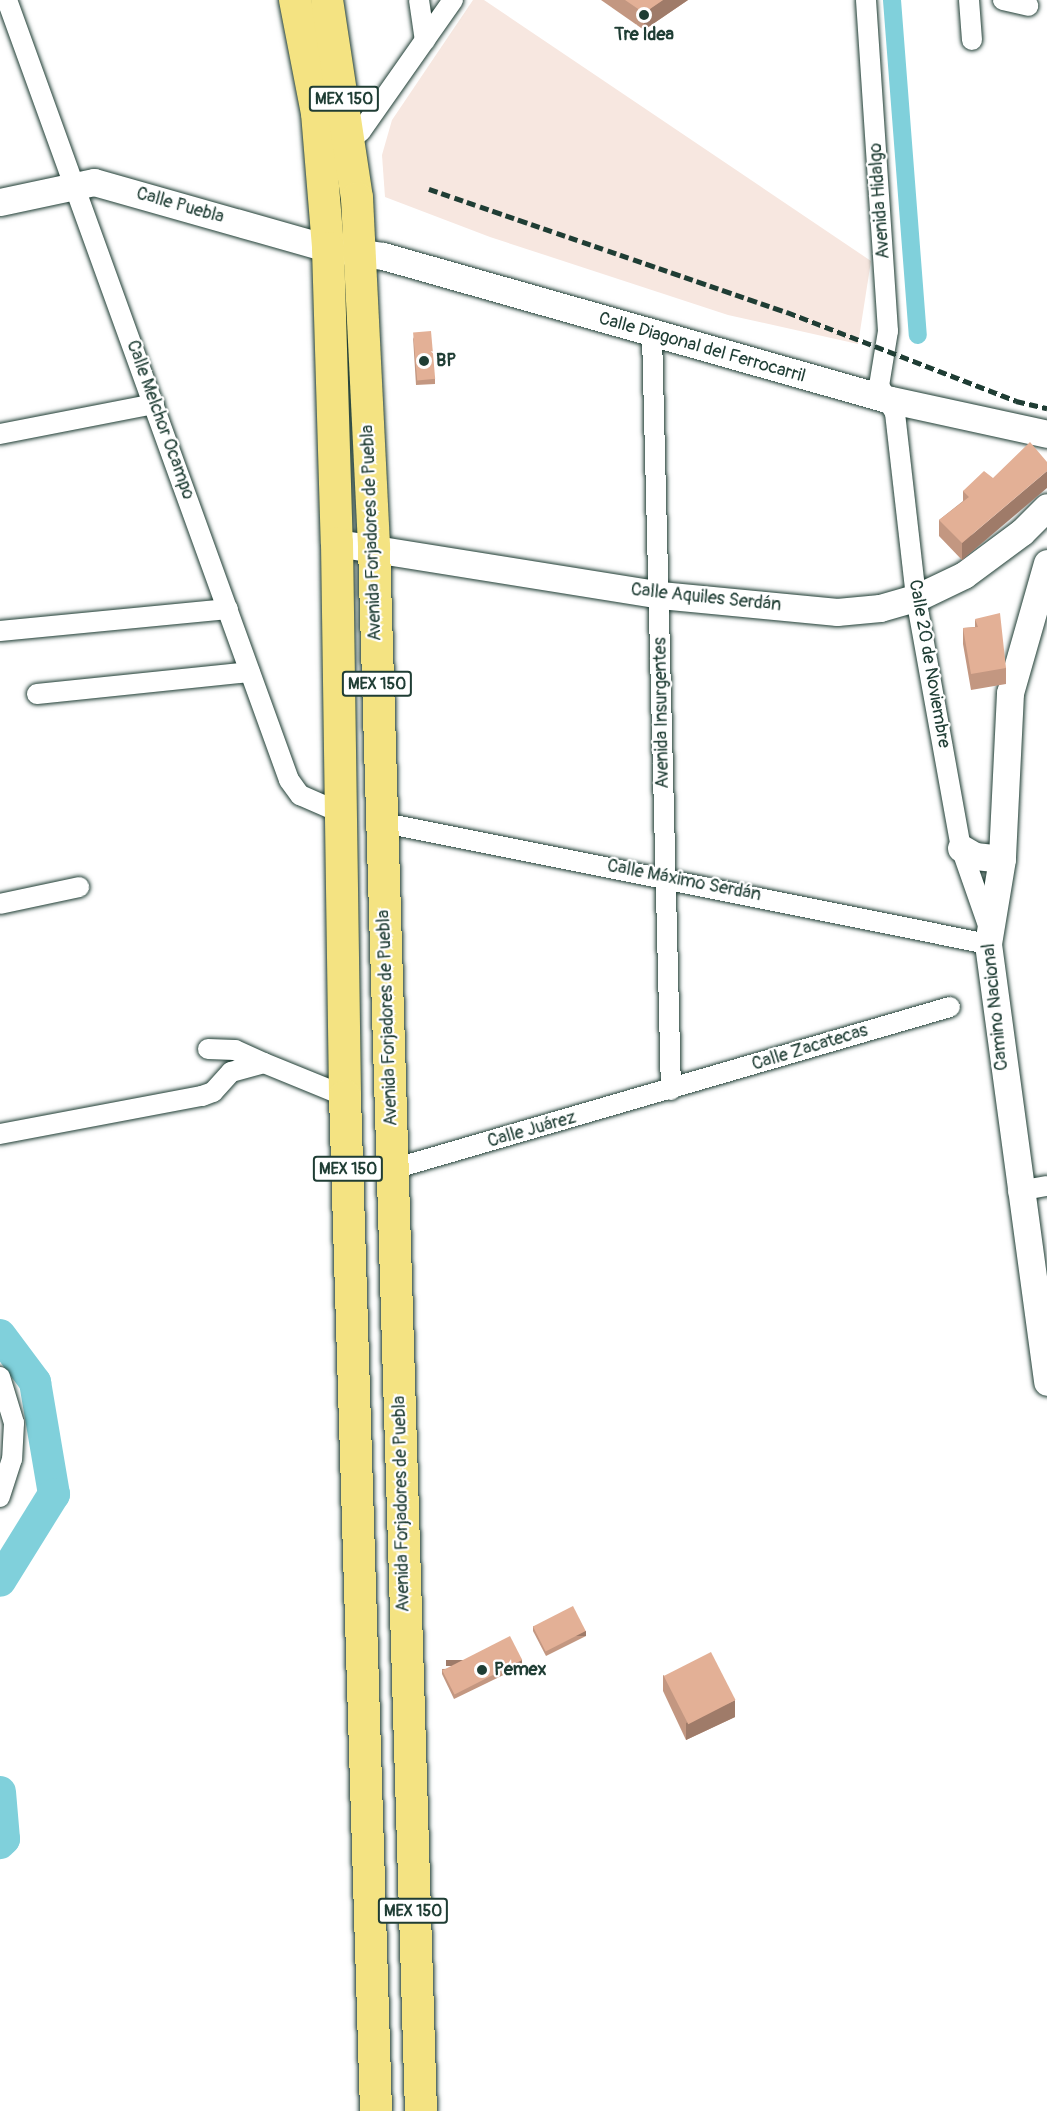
<!DOCTYPE html>
<html>
<head>
<meta charset="utf-8">
<style>
  body { margin:0 }
  #map { position:relative; width:1047px; height:2111px; overflow:hidden; background:#fff; font-family:Pangolin,sans-serif }
  div>[style] { position:absolute }
  .built>* { inset:0; background:#f7e7e0 }
  .canal>* { height:18px; margin:-9px; padding:0 9px; transform-origin:9px; border-radius:9px; background:#80d0db }
  .river>* { height:32px; margin:-16px; padding:0 16px; transform-origin:16px; border-radius:16px; background:#80d0db }
  .roads { filter:drop-shadow(0 0 2px #1f3d34) drop-shadow(0 0 2px #1f3d34) }
  .street>* { height:20px; margin:-10px; padding:0 10px; transform-origin:10px; border-radius:10px; background:#fff }
  .secondary>* { height:27px; margin:-13.5px; padding:0 13.5px; transform-origin:13.5px; border-radius:13.5px; background:#fff }
  .primary>* { height:32px; margin:-16px; padding:0 16px; transform-origin:16px; border-radius:16px; background:#f4e382 }
  .rail>* { height:4.5px; margin-top:-2.25px; transform-origin:0; background:repeating-linear-gradient(90deg,#1f3d34 0 9px,transparent 0 13.5px) }
  .wall>* { inset:0; background:#c39781 }
  .shaded-wall>* { inset:0; background:#9f7b69; transform-origin:0 0 }
  .building>* { inset:0; background:#e3b096; transform-origin:0 0 }
  .dots>* { width:16px; height:16px; translate:-50% -50%; box-sizing:border-box; border:3px solid #fff; border-radius:50% }
  span { translate:-50% -50%; white-space:nowrap; text-align:center; line-height:1.15; -webkit-text-stroke:4.5px #fff; paint-order:stroke }
  .shield-label span { padding:2px 4px; background:#fff; border:2px solid; border-radius:4px; -webkit-text-stroke-width:0 }
  .shield-label { font-size:16px; color:#1f3d34; font-weight:700 }
  .poi-label { font-size:18px; color:#1f3d34; font-weight:700 }
  .left { translate:0 -50%; text-align:left }
  .street-label { font-size:18px; color:#1f3d34 }
</style>
</head>
<body>
<div id="map">
  <div class="built">
    <div style="clip-path:polygon(473px 0,484px 0,871px 261px,858px 344px,728px 315px,490px 237px,385px 197px,382px 155px,392px 120px)"></div>
  </div>
  <div class="canal">
    <div style="left:892px;top:0;width:336px;rotate:85.6deg"></div>
  </div>
  <div class="river">
    <div style="left:0;top:1335px;width:59px;rotate:53.3deg"></div>
    <div style="left:35px;top:1382px;width:114px;rotate:80.4deg"></div>
    <div style="left:54px;top:1494px;width:102px;rotate:121.8deg"></div>
    <div style="left:0;top:1792px;width:47px;rotate:85.1deg"></div>
    <div style="left:4px;top:1839px;width:6px;rotate:135deg"></div>
  </div>
  <div class="roads">
    <div class="street">
      <div style="left:7px;top:0;width:829px;rotate:70.12deg"></div>
      <div style="left:289px;top:780px;width:19px;rotate:54deg"></div>
      <div style="left:300px;top:795px;width:47px;rotate:23.8deg"></div>
      <div style="left:419px;top:0;width:41px;rotate:81.7deg"></div>
      <div style="left:866px;top:0;width:332px;rotate:86.2deg"></div>
      <div style="left:888px;top:331px;width:56px;rotate:99.3deg"></div>
      <div style="left:879px;top:386px;width:31px;rotate:59deg"></div>
      <div style="left:895px;top:413px;width:186px;rotate:83.5deg"></div>
      <div style="left:916px;top:598px;width:254px;rotate:79.8deg"></div>
      <div style="left:961px;top:848px;width:82px;rotate:70.7deg"></div>
      <div style="left:969px;top:0;width:40px;rotate:85.7deg"></div>
      <div style="left:1003px;top:0;width:26px;rotate:13deg"></div>
      <div style="left:351px;top:140px;width:13px;rotate:-42deg"></div>
      <div style="left:361px;top:131px;width:160px;rotate:-54.9deg"></div>
      <div style="left:652px;top:335px;width:755px;rotate:88.56deg"></div>
      <div style="left:0;top:434px;width:157px;rotate:-11deg"></div>
      <div style="left:0;top:631px;width:229px;rotate:-5.5deg"></div>
      <div style="left:37px;top:694px;width:214px;rotate:-5.9deg"></div>
      <div style="left:380px;top:822px;width:620px;rotate:11.35deg"></div>
      <div style="left:0;top:904px;width:81px;rotate:-12.1deg"></div>
      <div style="left:208px;top:1049px;width:27px;rotate:2deg"></div>
      <div style="left:235px;top:1050px;width:32px;rotate:24deg"></div>
      <div style="left:0;top:1134px;width:206px;rotate:-10.7deg"></div>
      <div style="left:202px;top:1096px;width:12px;rotate:-20deg"></div>
      <div style="left:213px;top:1092px;width:27px;rotate:-48deg"></div>
      <div style="left:231px;top:1072px;width:34px;rotate:-15deg"></div>
      <div style="left:264px;top:1063px;width:87px;rotate:22.2deg"></div>
      <div style="left:393px;top:1169px;width:580px;rotate:-16.22deg"></div>
      <div style="left:1018px;top:1191px;width:29px;rotate:-10deg"></div>
      <div style="left:0;top:1377px;width:48px;rotate:73.1deg"></div>
      <div style="left:14px;top:1423px;width:36px;rotate:93deg"></div>
      <div style="left:12px;top:1459px;width:40px;rotate:108deg"></div>
    </div>
    <div class="secondary">
      <div style="left:0;top:202px;width:96px;rotate:-12deg"></div>
      <div style="left:94px;top:182px;width:243px;rotate:15.8deg"></div>
      <div style="left:328px;top:248px;width:56px;rotate:8.3deg"></div>
      <div style="left:383px;top:256px;width:524px;rotate:15.84deg"></div>
      <div style="left:887px;top:399px;width:164px;rotate:12.3deg"></div>
      <div style="left:337px;top:543px;width:327px;rotate:9.1deg"></div>
      <div style="left:660px;top:595px;width:178px;rotate:5.5deg"></div>
      <div style="left:837px;top:612px;width:43px;rotate:-5.3deg"></div>
      <div style="left:880px;top:608px;width:37px;rotate:-16deg"></div>
      <div style="left:916px;top:598px;width:53px;rotate:-25.6deg"></div>
      <div style="left:964px;top:575px;width:72px;rotate:-36.6deg"></div>
      <div style="left:1022px;top:532px;width:35px;rotate:-45deg"></div>
      <div style="left:1047px;top:563px;width:135px;rotate:105.9deg"></div>
      <div style="left:1010px;top:693px;width:166px;rotate:92.8deg"></div>
      <div style="left:1002px;top:859px;width:86px;rotate:99.4deg"></div>
      <div style="left:988px;top:944px;width:442px;rotate:82.3deg"></div>
      <div style="left:961px;top:848px;width:16px;rotate:30deg"></div>
      <div style="left:975px;top:856px;width:27px;rotate:6deg"></div>
    </div>
    <div class="primary">
      <div style="left:295px;top:0;width:115px;rotate:79deg"></div>
      <div style="left:317px;top:113px;width:135px;rotate:85.3deg"></div>
      <div style="left:328px;top:248px;width:295px;rotate:88.3deg"></div>
      <div style="left:337px;top:543px;width:553px;rotate:89.17deg"></div>
      <div style="left:345px;top:1096px;width:1015px;rotate:88.25deg"></div>
      <div style="left:327px;top:0;width:200px;rotate:81.4deg"></div>
      <div style="left:357px;top:198px;width:349px;rotate:87.2deg"></div>
      <div style="left:374px;top:547px;width:1565px;rotate:88.28deg"></div>
    </div>
  </div>
  <div class="rail">
    <div style="left:429px;top:189px;width:379px;rotate:19deg"></div>
    <div style="left:787px;top:312px;width:246px;rotate:21.2deg"></div>
    <div style="left:1016px;top:401px;width:32px;rotate:13deg"></div>
  </div>
  <div class="wall">
    <div style="clip-path:polygon(601px 0,688px 0,644px 30px)"></div>
    <div style="clip-path:polygon(413px 337px,435px 379px,435px 384px,416px 385px)"></div>
    <div style="clip-path:polygon(993px 478px,962px 560px,939px 536px,939px 520px,963px 501px,963px 491px)"></div>
    <div style="clip-path:polygon(975px 619px,1006px 668px,1006px 684px,971px 690px,963px 644px,963px 628px,975px 627px)"></div>
    <div style="clip-path:polygon(533px 1626px,586px 1636px,546px 1656px,533px 1631px)"></div>
    <div style="clip-path:polygon(522px 1666px,454px 1699px,442px 1674px,442px 1669px)"></div>
    <div style="clip-path:polygon(663px 1675px,735px 1717px,686px 1740px,663px 1691px)"></div>
  </div>
  <div class="shaded-wall">
    <div style="clip-path:polygon(663px 0,688px 0,644px 30px,644px 13px)"></div>
    <div style="clip-path:polygon(1047px 471px,1047px 488px,962px 560px,962px 543px)"></div>
    <div style="left:586px;top:1631px;width:5px;height:45px;rotate:90deg"></div>
    <div style="left:522px;top:1660px;width:6px;height:76px;rotate:90deg"></div>
    <div style="clip-path:polygon(735px 1700px,735px 1717px,686px 1740px,686px 1723px)"></div>
  </div>
  <div class="building">
    <div style="clip-path:polygon(625px 0,663px 0,644px 13px)"></div>
    <div style="left:431px;top:331px;width:48px;height:18px;rotate:85deg"></div>
    <div style="clip-path:polygon(1030px 442px,1047px 462px,1047px 471px,962px 543px,939px 520px,969px 497px,963px 491px,984px 471px,993px 478px)"></div>
    <div style="clip-path:polygon(1000px 613px,1006px 668px,971px 674px,963px 628px,978px 627px,975px 619px)"></div>
    <div style="left:573px;top:1606px;width:28px;height:45px;rotate:63deg"></div>
    <div style="left:510px;top:1636px;width:27px;height:76px;rotate:63deg"></div>
    <div style="left:711px;top:1652px;width:54px;height:53px;rotate:63deg"></div>
  </div>
  <div class="dots">
    <div style="left:644px;top:15px;background:#1f3d34"></div>
    <div style="left:424px;top:361px;background:#1f3d34"></div>
    <div style="left:482px;top:1670px;background:#1f3d34"></div>
  </div>
  <div class="shield-label">
    <span style="left:344px;top:99px">MEX 150</span>
    <span style="left:377px;top:684px">MEX 150</span>
    <span style="left:348px;top:1169px">MEX 150</span>
    <span style="left:413px;top:1911px">MEX 150</span>
  </div>
  <div class="poi-label">
    <span style="left:644px;top:35px">Tre Idea</span>
    <span class="left" style="left:436px;top:361px">BP</span>
    <span class="left" style="left:494px;top:1670px">Pemex</span>
  </div>
  <div class="street-label">
    <span style="left:880px;top:201px;rotate:-94deg">Avenida Hidalgo</span>
    <span style="left:180px;top:206px;rotate:16deg">Calle Puebla</span>
    <span style="left:702px;top:348px;rotate:16deg">Calle Diagonal del Ferrocarril</span>
    <span style="left:160px;top:420px;rotate:70deg">Calle Melchor Ocampo</span>
    <span style="left:372px;top:533px;rotate:-92deg">Avenida Forjadores de Puebla</span>
    <span style="left:706px;top:598px;rotate:6deg">Calle Aquiles Serdán</span>
    <span style="left:929px;top:664px;rotate:80deg">Calle 20 de Noviembre</span>
    <span style="left:662px;top:713px;rotate:-91deg">Avenida Insurgentes</span>
    <span style="left:684px;top:881px;rotate:11deg">Calle Máximo Serdán</span>
    <span style="left:996px;top:1007px;rotate:-96deg">Camino Nacional</span>
    <span style="left:388px;top:1018px;rotate:-92deg">Avenida Forjadores de Puebla</span>
    <span style="left:810px;top:1048px;rotate:-17deg">Calle Zacatecas</span>
    <span style="left:532px;top:1130px;rotate:-16deg">Calle Juárez</span>
    <span style="left:402px;top:1504px;rotate:-91deg">Avenida Forjadores de Puebla</span>
  </div>
</div>
</body>
</html>
